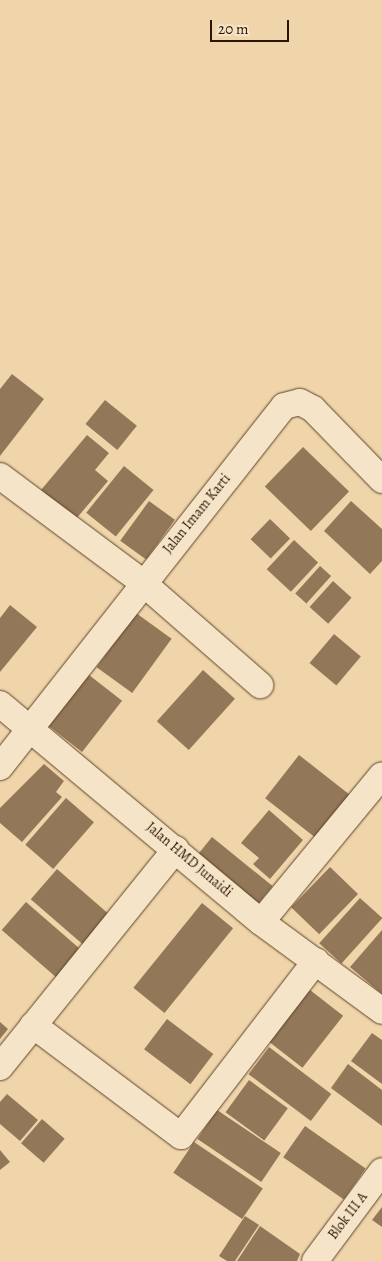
<!DOCTYPE html>
<html>
<head>
<meta charset="utf-8">
<style>
  body { margin:0 }
  #map { position:relative; width:382px; height:1261px; overflow:hidden; background:#f1d5aa; font-family:Alegreya,serif }
  div>[style] { position:absolute }
  .building>* { inset:0; background:#927858; transform-origin:0 0 }
  .roads { filter:drop-shadow(0 0 1px #5c442a) drop-shadow(0 0 1px #5c442a) }
  .street>* { height:26px; margin:-13px; padding:0 13px; transform-origin:13px; border-radius:13px; background:#f6e4c8 }
  span { translate:-50% -50%; white-space:nowrap; text-align:center; line-height:1.15; -webkit-text-stroke:4px #f6e4c8; paint-order:stroke }
  .street-label { font-size:14px; color:#2b1400 }
  .scale { position:absolute; left:210px; top:20px; width:79px; height:22px; box-sizing:border-box; border:2px solid #2b1400; border-top:0; padding-left:6px; font-size:15px; line-height:18px; white-space:nowrap; color:#2b1400; -webkit-text-stroke:4px #f6e4c8; paint-order:stroke }
</style>
</head>
<body>
<div id="map">
  <div class="building">
    <div style="clip-path:polygon(12px 374px,44px 399px,0 456px,0 389px)"></div>
    <div style="left:105px;top:400px;width:41px;height:31px;rotate:39deg"></div>
    <div style="clip-path:polygon(87px 435px,109px 453px,95px 470px,108px 481px,76px 519px,41px 490px)"></div>
    <div style="left:303px;top:447px;width:64px;height:55px;rotate:44deg"></div>
    <div style="left:124px;top:466px;width:38px;height:60px;rotate:39deg"></div>
    <div style="left:149px;top:501px;width:32px;height:49px;rotate:36deg"></div>
    <div style="clip-path:polygon(351px 501px,382px 529px,382px 561px,370px 574px,324px 531px)"></div>
    <div style="left:270px;top:519px;width:28px;height:28px;rotate:44deg"></div>
    <div style="left:294px;top:540px;width:33px;height:40px;rotate:43deg"></div>
    <div style="left:320px;top:566px;width:15px;height:37px;rotate:42deg"></div>
    <div style="left:333px;top:581px;width:25px;height:35px;rotate:42deg"></div>
    <div style="clip-path:polygon(10px 605px,37px 627px,0 672px,0 618px)"></div>
    <div style="left:136px;top:613px;width:44px;height:67px;rotate:36deg"></div>
    <div style="left:334px;top:634px;width:35px;height:38px;rotate:40deg"></div>
    <div style="left:203px;top:670px;width:43px;height:69px;rotate:42deg"></div>
    <div style="left:89px;top:675px;width:42px;height:65px;rotate:38deg"></div>
    <div style="left:299px;top:755px;width:66px;height:55px;rotate:38deg"></div>
    <div style="clip-path:polygon(44px 764px,64px 781px,56px 792px,62px 797px,22px 842px,0 823px,0 808px)"></div>
    <div style="left:66px;top:798px;width:37px;height:62px;rotate:41deg"></div>
    <div style="clip-path:polygon(269px 810px,303px 840px,270px 879px,253px 864px,259px 858px,241px 843px)"></div>
    <div style="left:212px;top:837px;width:78px;height:27px;rotate:39deg"></div>
    <div style="left:330px;top:867px;width:39px;height:56px;rotate:44deg"></div>
    <div style="left:57px;top:869px;width:78px;height:40px;rotate:41deg"></div>
    <div style="left:360px;top:898px;width:30px;height:61px;rotate:42deg"></div>
    <div style="left:26px;top:902px;width:77px;height:37px;rotate:41deg"></div>
    <div style="left:202px;top:903px;width:40px;height:109px;rotate:39deg"></div>
    <div style="clip-path:polygon(382px 930px,382px 994px,350px 967px)"></div>
    <div style="left:310px;top:990px;width:42px;height:66px;rotate:38deg"></div>
    <div style="left:167px;top:1019px;width:58px;height:38px;rotate:37deg"></div>
    <div style="clip-path:polygon(0 1022px,8px 1029px,0 1039px)"></div>
    <div style="clip-path:polygon(372px 1033px,382px 1040px,382px 1084px,351px 1061px)"></div>
    <div style="left:269px;top:1047px;width:78px;height:34px;rotate:37deg"></div>
    <div style="clip-path:polygon(348px 1064px,382px 1090px,382px 1126px,331px 1088px)"></div>
    <div style="left:249px;top:1080px;width:48px;height:40px;rotate:36deg"></div>
    <div style="clip-path:polygon(7px 1094px,38px 1120px,20px 1141px,0 1124px,0 1102px)"></div>
    <div style="left:217px;top:1110px;width:77px;height:35px;rotate:34deg"></div>
    <div style="left:42px;top:1119px;width:30px;height:32px;rotate:41deg"></div>
    <div style="left:305px;top:1126px;width:74px;height:38px;rotate:35deg"></div>
    <div style="left:194px;top:1142px;width:83px;height:37px;rotate:34deg"></div>
    <div style="clip-path:polygon(0 1150px,10px 1162px,0 1170px)"></div>
    <div style="clip-path:polygon(382px 1207px,382px 1227px,372px 1220px)"></div>
    <div style="clip-path:polygon(245px 1216px,259px 1225px,235px 1261px,227px 1261px,219px 1256px)"></div>
    <div style="clip-path:polygon(260px 1226px,300px 1254px,297px 1261px,237px 1261px)"></div>
  </div>
  <div class="roads">
    <div class="street">
      <div style="left:0;top:476px;width:177px;rotate:36.7deg"></div>
      <div style="left:142px;top:582px;width:157px;rotate:41.1deg"></div>
      <div style="left:0;top:704px;width:340px;rotate:39.9deg"></div>
      <div style="left:261px;top:922px;width:150px;rotate:36.3deg"></div>
      <div style="left:0;top:767px;width:459px;rotate:-51.8deg"></div>
      <div style="left:284px;top:406px;width:16px;rotate:-14deg"></div>
      <div style="left:300px;top:402px;width:15px;rotate:28deg"></div>
      <div style="left:313px;top:409px;width:99px;rotate:45.8deg"></div>
      <div style="left:261px;top:922px;width:190px;rotate:-50.5deg"></div>
      <div style="left:33px;top:1025px;width:185px;rotate:36.9deg"></div>
      <div style="left:181px;top:1136px;width:221px;rotate:-52.4deg"></div>
      <div style="left:0;top:1067px;width:280px;rotate:-51.1deg"></div>
      <div style="left:315px;top:1261px;width:112px;rotate:-53.3deg"></div>
    </div>
  </div>
  <div class="street-label">
    <span style="left:197px;top:514px;rotate:-51deg">Jalan Imam Karti</span>
    <span style="left:189px;top:860px;rotate:40deg">Jalan HMD Junaidi</span>
    <span style="left:348px;top:1216px;rotate:-53deg">Blok III A</span>
  </div>
  <div class="scale">20 m</div>
</div>
</body>
</html>
